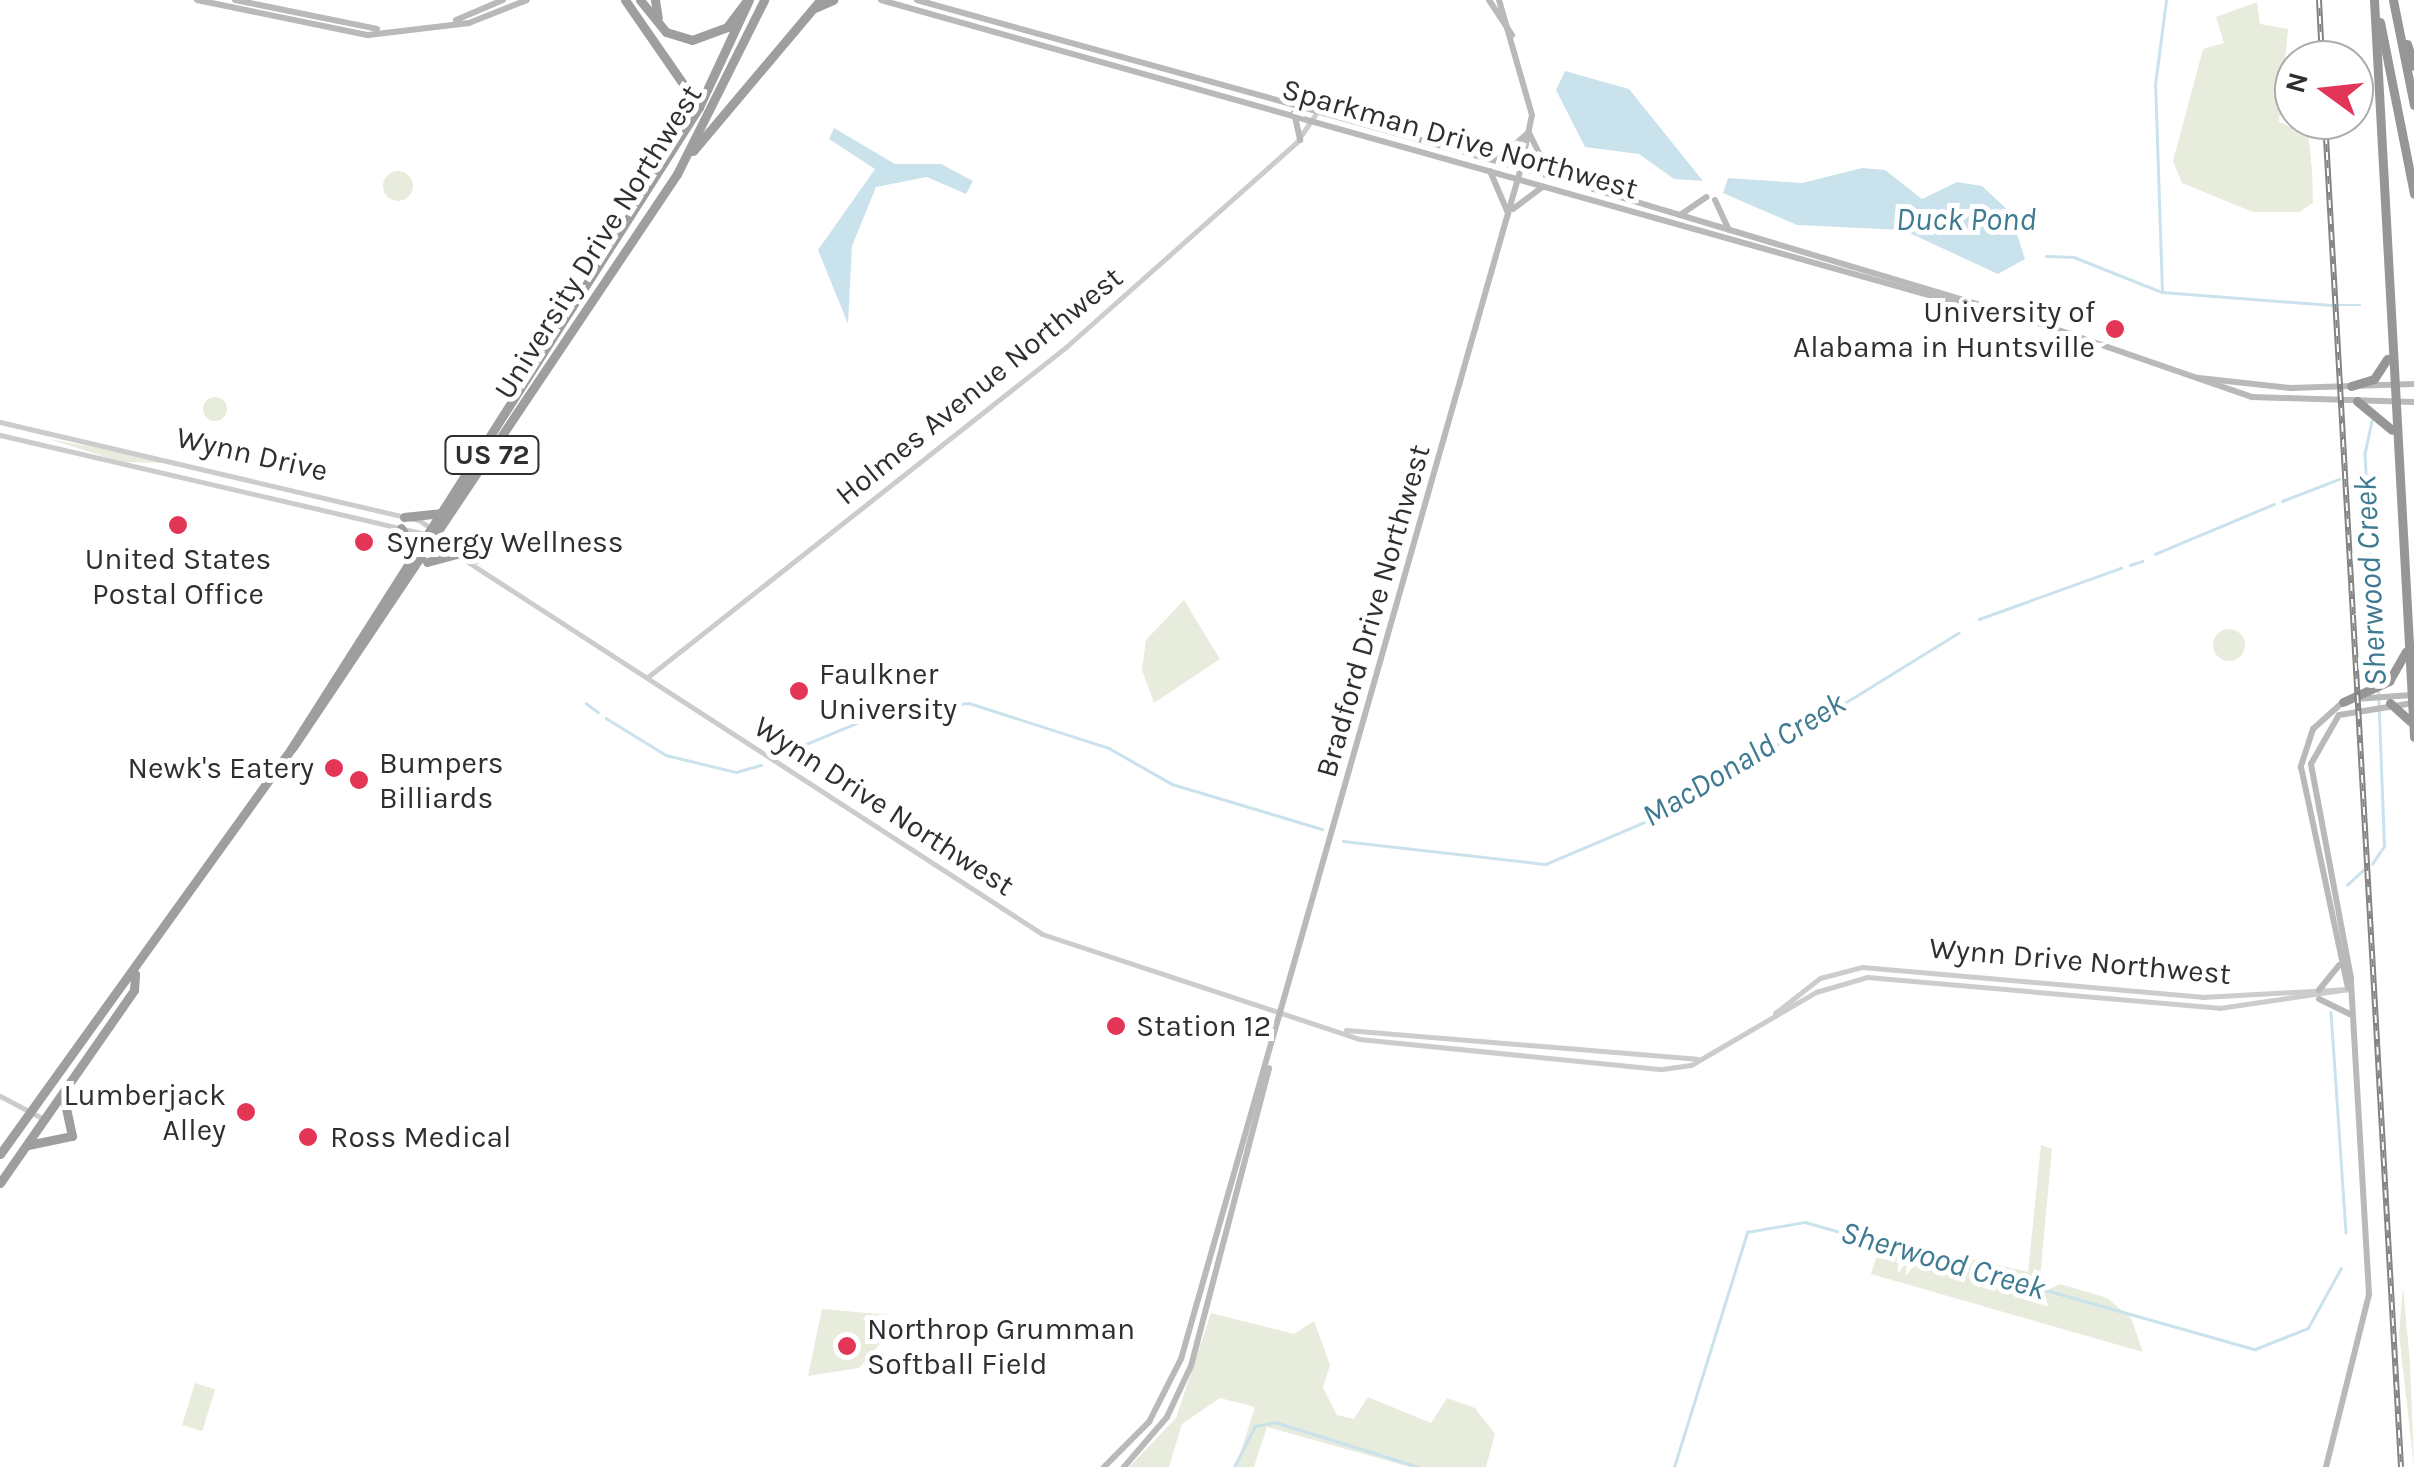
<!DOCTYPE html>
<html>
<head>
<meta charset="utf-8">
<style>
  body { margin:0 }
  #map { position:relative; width:2414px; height:1467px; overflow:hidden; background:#fff; font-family:Karla,sans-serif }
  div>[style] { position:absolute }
  .green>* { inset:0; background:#e7ecdd; transform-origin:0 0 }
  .round { border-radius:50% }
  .water>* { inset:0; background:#cae2ec }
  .stream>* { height:2.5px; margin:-1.25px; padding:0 1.25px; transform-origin:1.25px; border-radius:1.25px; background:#cae2ec }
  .tertiary>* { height:5px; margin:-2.5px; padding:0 2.5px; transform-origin:2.5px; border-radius:2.5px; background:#ccc }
  .secondary>* { height:6px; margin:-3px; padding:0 3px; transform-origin:3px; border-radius:3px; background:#b9b9b9 }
  .trunk>* { height:9px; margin:-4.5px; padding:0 4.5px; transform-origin:4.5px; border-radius:4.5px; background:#9e9e9e }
  .motorway>* { height:9px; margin:-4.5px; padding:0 4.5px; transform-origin:4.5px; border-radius:4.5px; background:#969696 }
  .rail>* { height:6px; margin-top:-3px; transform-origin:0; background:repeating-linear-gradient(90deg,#fff 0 8px,#848484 0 16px); box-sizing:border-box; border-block:2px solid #848484 }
  .dots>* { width:28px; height:28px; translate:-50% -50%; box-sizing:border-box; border:5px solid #fff; border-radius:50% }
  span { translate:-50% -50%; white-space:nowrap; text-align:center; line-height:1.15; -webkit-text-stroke:10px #fff; paint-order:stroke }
  .shield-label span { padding:2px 8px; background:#fff; border:2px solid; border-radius:8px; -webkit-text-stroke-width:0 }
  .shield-label { font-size:28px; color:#2f2f2f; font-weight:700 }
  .street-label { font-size:30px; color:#2f2f2f }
  .poi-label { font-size:30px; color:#2f2f2f }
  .right { translate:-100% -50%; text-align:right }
  .left { translate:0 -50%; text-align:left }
  .water-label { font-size:32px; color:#3e7a91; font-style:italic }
  .north { position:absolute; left:2274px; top:40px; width:100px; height:100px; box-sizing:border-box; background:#fff; border:2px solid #acacac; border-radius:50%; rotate:285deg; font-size:28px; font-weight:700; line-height:40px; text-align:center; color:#2f2f2f }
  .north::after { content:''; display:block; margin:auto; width:35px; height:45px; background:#e33556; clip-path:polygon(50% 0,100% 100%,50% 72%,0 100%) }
</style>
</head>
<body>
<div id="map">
  <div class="green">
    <div style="clip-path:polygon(2257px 2px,2260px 24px,2288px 29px,2279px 122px,2308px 133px,2312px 169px,2313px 203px,2299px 212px,2253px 212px,2182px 183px,2173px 161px,2203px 49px,2224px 43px,2216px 17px)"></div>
    <div class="round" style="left:383px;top:171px;width:30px;height:30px"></div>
    <div class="round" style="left:203px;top:397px;width:24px;height:24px"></div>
    <div style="clip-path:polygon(49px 439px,159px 459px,164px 463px,121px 462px)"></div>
    <div style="clip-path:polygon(1184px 600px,1220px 659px,1154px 703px,1142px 670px,1146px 640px)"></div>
    <div class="round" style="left:2213px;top:629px;width:32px;height:32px"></div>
    <div style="clip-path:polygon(2041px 1145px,2052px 1149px,2040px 1278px,2107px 1298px,2131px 1318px,2143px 1352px,1871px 1274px,1882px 1239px,2028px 1272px)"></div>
    <div style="clip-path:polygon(2403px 1287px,2410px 1363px,2414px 1467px,2399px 1334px)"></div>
    <div style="clip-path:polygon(822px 1309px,889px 1315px,886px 1337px,859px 1368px,808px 1376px)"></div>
    <div style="clip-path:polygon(1211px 1313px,1294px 1334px,1314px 1321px,1330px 1365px,1323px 1388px,1337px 1415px,1354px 1419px,1368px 1397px,1431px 1423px,1447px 1398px,1475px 1408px,1495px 1434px,1486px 1467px,1410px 1467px,1267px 1427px,1254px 1467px,1236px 1467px,1255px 1407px,1220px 1398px,1182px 1424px,1169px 1467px,1129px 1467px,1176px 1418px)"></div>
    <div style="left:195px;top:1383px;width:21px;height:44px;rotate:17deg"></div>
  </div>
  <div class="water">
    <div style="clip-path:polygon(1565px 71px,1629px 89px,1703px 181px,1674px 179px,1639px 154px,1585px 147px,1556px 90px)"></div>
    <div style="clip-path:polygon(834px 128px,895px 164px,941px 164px,973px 181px,966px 194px,927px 177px,876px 187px,852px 246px,848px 324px,818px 250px,875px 169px,829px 139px)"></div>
    <div style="clip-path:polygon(1862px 168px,1885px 170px,1922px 199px,1957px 182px,1982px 186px,2010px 212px,2025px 259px,1998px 274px,1903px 230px,1797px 225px,1723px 193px,1728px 178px,1802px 183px)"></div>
  </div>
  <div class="stream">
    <div style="left:2046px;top:256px;width:28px;rotate:2deg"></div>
    <div style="left:2074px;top:257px;width:95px;rotate:21.7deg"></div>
    <div style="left:2162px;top:292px;width:170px;rotate:4.4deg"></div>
    <div style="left:2162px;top:292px;width:207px;rotate:-91.9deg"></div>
    <div style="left:2155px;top:85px;width:86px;rotate:-82.6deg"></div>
    <div style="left:2339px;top:305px;width:21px"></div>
    <div style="left:2372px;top:421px;width:33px;rotate:102deg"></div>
    <div style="left:2365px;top:453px;width:229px;rotate:87deg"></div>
    <div style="left:2282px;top:501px;width:61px;rotate:-21.1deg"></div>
    <div style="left:2155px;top:554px;width:129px;rotate:-22.8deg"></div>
    <div style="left:2130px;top:565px;width:13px;rotate:-18deg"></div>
    <div style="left:1979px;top:619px;width:151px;rotate:-19.8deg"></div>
    <div style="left:586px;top:703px;width:15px;rotate:37deg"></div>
    <div style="left:606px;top:718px;width:70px;rotate:31.7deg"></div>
    <div style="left:666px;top:755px;width:72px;rotate:13.7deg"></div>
    <div style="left:736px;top:772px;width:26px;rotate:-16deg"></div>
    <div style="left:787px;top:752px;width:104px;rotate:-22.6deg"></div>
    <div style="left:883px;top:712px;width:86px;rotate:-6deg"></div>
    <div style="left:969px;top:703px;width:147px;rotate:17.8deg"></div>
    <div style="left:1109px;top:748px;width:73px;rotate:29.7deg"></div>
    <div style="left:1172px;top:784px;width:157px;rotate:16.7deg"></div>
    <div style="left:1343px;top:841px;width:204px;rotate:6.5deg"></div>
    <div style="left:1546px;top:864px;width:135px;rotate:-23.1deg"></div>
    <div style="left:1670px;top:811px;width:339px;rotate:-31.7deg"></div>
    <div style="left:2372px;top:864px;width:22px;rotate:-56deg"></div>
    <div style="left:2384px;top:846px;width:156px;rotate:-92.2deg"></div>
    <div style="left:2347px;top:885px;width:22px;rotate:-43deg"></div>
    <div style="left:2331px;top:1012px;width:221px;rotate:86.1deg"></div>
    <div style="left:1234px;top:1467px;width:46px;rotate:-62.9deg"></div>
    <div style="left:1255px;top:1426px;width:20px;rotate:-11deg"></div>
    <div style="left:1275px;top:1422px;width:151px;rotate:17.4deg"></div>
    <div style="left:1674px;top:1467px;width:246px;rotate:-72.7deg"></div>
    <div style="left:1747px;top:1232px;width:59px;rotate:-9.8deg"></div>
    <div style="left:1805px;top:1222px;width:468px;rotate:15.8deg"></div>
    <div style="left:2255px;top:1349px;width:57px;rotate:-21.6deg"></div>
    <div style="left:2308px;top:1328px;width:68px;rotate:-61.2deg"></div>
  </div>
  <div class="tertiary">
    <div style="left:0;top:422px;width:430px;rotate:13.2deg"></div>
    <div style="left:419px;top:520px;width:71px;rotate:35.3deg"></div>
    <div style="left:0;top:435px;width:436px;rotate:13.1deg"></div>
    <div style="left:434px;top:540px;width:724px;rotate:32.94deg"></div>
    <div style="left:1042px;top:934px;width:334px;rotate:18.3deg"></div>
    <div style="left:1359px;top:1039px;width:304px;rotate:5.7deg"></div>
    <div style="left:1662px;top:1069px;width:29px;rotate:-8deg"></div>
    <div style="left:1691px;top:1065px;width:145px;rotate:-30.3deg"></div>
    <div style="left:1816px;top:992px;width:53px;rotate:-16.4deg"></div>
    <div style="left:1867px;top:977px;width:353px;rotate:5deg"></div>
    <div style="left:2219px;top:1008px;width:131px;rotate:-8.3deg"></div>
    <div style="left:649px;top:676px;width:531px;rotate:-38.27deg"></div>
    <div style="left:1066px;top:347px;width:307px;rotate:-41.6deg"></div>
    <div style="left:1296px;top:143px;width:40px;rotate:-56deg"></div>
    <div style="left:1775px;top:1013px;width:57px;rotate:-37.9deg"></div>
    <div style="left:1820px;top:978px;width:43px;rotate:-14.7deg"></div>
    <div style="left:1862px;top:967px;width:341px;rotate:5deg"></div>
    <div style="left:2202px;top:997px;width:147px;rotate:-3.1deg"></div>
    <div style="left:1346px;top:1030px;width:352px;rotate:4.7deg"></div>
    <div style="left:0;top:1096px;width:50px;rotate:27.6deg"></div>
  </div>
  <div class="secondary">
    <div style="left:197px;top:0;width:175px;rotate:11.6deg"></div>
    <div style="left:368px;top:35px;width:102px;rotate:-6.8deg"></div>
    <div style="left:469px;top:23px;width:62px;rotate:-21.6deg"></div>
    <div style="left:235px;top:0;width:145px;rotate:11.5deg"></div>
    <div style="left:881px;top:0;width:1187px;rotate:15.73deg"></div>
    <div style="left:917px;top:0;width:657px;rotate:15.54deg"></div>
    <div style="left:1550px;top:176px;width:488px;rotate:16.7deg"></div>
    <div style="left:2018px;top:316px;width:248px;rotate:19.1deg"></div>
    <div style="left:2252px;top:397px;width:162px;rotate:1.8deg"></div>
    <div style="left:1489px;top:0;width:42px;rotate:56.7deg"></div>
    <div style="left:456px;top:20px;width:51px;rotate:-23.1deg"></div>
    <div style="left:1294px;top:113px;width:28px;rotate:77deg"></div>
    <div style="left:1529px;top:133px;width:47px;rotate:63.4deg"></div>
    <div style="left:1496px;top:161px;width:43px;rotate:-41.2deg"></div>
    <div style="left:1490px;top:171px;width:46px;rotate:66.8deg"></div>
    <div style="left:1715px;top:200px;width:33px;rotate:65deg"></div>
    <div style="left:1513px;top:209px;width:36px;rotate:-37deg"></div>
    <div style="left:1680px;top:215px;width:32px;rotate:-34deg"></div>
    <div style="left:2199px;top:378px;width:92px;rotate:6.3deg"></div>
    <div style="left:2290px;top:388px;width:124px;rotate:-1.8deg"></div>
    <div style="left:2355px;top:699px;width:57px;rotate:-4deg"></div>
    <div style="left:2343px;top:702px;width:40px;rotate:138deg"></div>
    <div style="left:2313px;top:729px;width:40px;rotate:108deg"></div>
    <div style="left:2301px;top:767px;width:226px;rotate:78deg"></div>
    <div style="left:2319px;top:990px;width:32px;rotate:-51deg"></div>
    <div style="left:2319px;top:999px;width:37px;rotate:26deg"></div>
    <div style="left:1104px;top:1467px;width:64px;rotate:-45deg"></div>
    <div style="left:1149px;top:1422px;width:71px;rotate:-63.1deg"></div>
    <div style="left:1181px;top:1359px;width:1239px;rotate:-74.07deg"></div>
    <div style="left:1521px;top:168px;width:54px;rotate:-78.3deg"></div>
    <div style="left:1532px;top:115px;width:120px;rotate:-106deg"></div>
    <div style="left:1124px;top:1467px;width:66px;rotate:-49.3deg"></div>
    <div style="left:1167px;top:1417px;width:56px;rotate:-64.8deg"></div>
    <div style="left:1191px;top:1366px;width:308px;rotate:-75.3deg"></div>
    <div style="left:2326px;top:1467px;width:178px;rotate:-76deg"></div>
    <div style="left:2369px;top:1294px;width:317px;rotate:-93.3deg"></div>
    <div style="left:2351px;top:978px;width:218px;rotate:-100.6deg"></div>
    <div style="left:2311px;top:764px;width:56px;rotate:-60.3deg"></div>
    <div style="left:2339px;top:715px;width:75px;rotate:-9.2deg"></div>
  </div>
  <div class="trunk">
    <div style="left:625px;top:0;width:130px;rotate:55.3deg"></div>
    <div style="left:640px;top:0;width:41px;rotate:50.9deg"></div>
    <div style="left:666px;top:32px;width:27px;rotate:17deg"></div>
    <div style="left:692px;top:40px;width:37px;rotate:-20deg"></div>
    <div style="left:727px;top:27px;width:31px;rotate:-53deg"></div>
    <div style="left:655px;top:0;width:18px;rotate:81deg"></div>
    <div style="left:815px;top:8px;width:20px;rotate:-24deg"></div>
    <div style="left:693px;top:151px;width:197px;rotate:-49.9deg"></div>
    <div style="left:404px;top:517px;width:36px;rotate:-6deg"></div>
    <div style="left:401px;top:528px;width:27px;rotate:59deg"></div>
    <div style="left:427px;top:562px;width:30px;rotate:-15deg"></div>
    <div style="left:293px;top:747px;width:690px;rotate:-56.17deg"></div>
    <div style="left:677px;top:174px;width:195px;rotate:-63.4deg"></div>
    <div style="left:28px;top:1145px;width:45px;rotate:-11.6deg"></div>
    <div style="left:72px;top:1136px;width:43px;rotate:-102.1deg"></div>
    <div style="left:0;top:1154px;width:499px;rotate:-54.3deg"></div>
    <div style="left:291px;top:749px;width:761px;rotate:-57.56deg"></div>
    <div style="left:699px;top:107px;width:118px;rotate:-65deg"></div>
    <div style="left:0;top:1183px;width:235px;rotate:-55.2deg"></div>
    <div style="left:134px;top:990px;width:16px;rotate:-86deg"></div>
  </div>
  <div class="motorway">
    <div style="left:2374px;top:0;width:738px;rotate:86.89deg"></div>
    <div style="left:2393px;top:0;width:107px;rotate:78.7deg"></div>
    <div style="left:2380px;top:22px;width:175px;rotate:78.8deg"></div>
    <div style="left:2407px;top:44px;width:23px;rotate:72deg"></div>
    <div style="left:2351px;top:386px;width:24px;rotate:-17deg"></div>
    <div style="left:2374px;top:379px;width:24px;rotate:-57deg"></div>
    <div style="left:2357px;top:401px;width:45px;rotate:39.6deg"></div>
    <div style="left:2343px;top:702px;width:51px;rotate:-24.5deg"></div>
    <div style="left:2389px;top:681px;width:34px;rotate:-60deg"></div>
    <div style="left:2390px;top:703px;width:27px;rotate:42deg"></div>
  </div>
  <div class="rail">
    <div style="left:2319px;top:0;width:60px;rotate:87.1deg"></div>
    <div style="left:2325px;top:120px;width:1349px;rotate:86.77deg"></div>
  </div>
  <div class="dots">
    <div style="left:2115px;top:329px;background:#e33556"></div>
    <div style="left:178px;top:525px;background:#e33556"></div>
    <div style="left:364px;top:542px;background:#e33556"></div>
    <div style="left:799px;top:691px;background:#e33556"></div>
    <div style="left:334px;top:768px;background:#e33556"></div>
    <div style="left:359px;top:780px;background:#e33556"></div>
    <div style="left:1116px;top:1026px;background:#e33556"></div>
    <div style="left:246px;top:1112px;background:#e33556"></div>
    <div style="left:308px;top:1137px;background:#e33556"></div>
    <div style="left:847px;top:1346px;background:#e33556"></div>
  </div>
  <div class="shield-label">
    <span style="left:492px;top:455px">US 72</span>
  </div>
  <div class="street-label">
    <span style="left:1460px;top:139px;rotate:16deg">Sparkman Drive Northwest</span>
    <span style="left:598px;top:242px;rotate:-58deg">University Drive Northwest</span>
    <span style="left:979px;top:386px;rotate:-39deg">Holmes Avenue Northwest</span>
    <span style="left:252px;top:454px;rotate:13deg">Wynn Drive</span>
    <span style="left:1373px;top:611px;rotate:-74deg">Bradford Drive Northwest</span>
    <span style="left:884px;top:806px;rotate:33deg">Wynn Drive Northwest</span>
    <span style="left:2080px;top:961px;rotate:5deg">Wynn Drive Northwest</span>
  </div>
  <div class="poi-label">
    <span class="right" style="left:2095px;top:329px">University of<br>Alabama in Huntsville</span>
    <span class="left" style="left:386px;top:542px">Synergy Wellness</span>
    <span style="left:178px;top:576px">United States<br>Postal Office</span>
    <span class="left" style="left:819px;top:691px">Faulkner<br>University</span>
    <span class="left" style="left:379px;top:780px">Bumpers<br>Billiards</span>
    <span class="right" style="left:314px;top:768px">Newk's Eatery</span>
    <span class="left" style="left:1136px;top:1026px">Station 12</span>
    <span class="right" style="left:226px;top:1112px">Lumberjack<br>Alley</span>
    <span class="left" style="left:330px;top:1137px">Ross Medical</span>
    <span class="left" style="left:867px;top:1346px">Northrop Grumman<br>Softball Field</span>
  </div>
  <div class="water-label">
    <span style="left:1966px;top:220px">Duck Pond</span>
    <span style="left:2371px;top:581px;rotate:-93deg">Sherwood Creek</span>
    <span style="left:1744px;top:760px;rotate:-31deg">MacDonald Creek</span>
    <span style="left:1943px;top:1261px;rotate:16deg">Sherwood Creek</span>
  </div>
  <div class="north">N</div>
</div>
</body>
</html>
